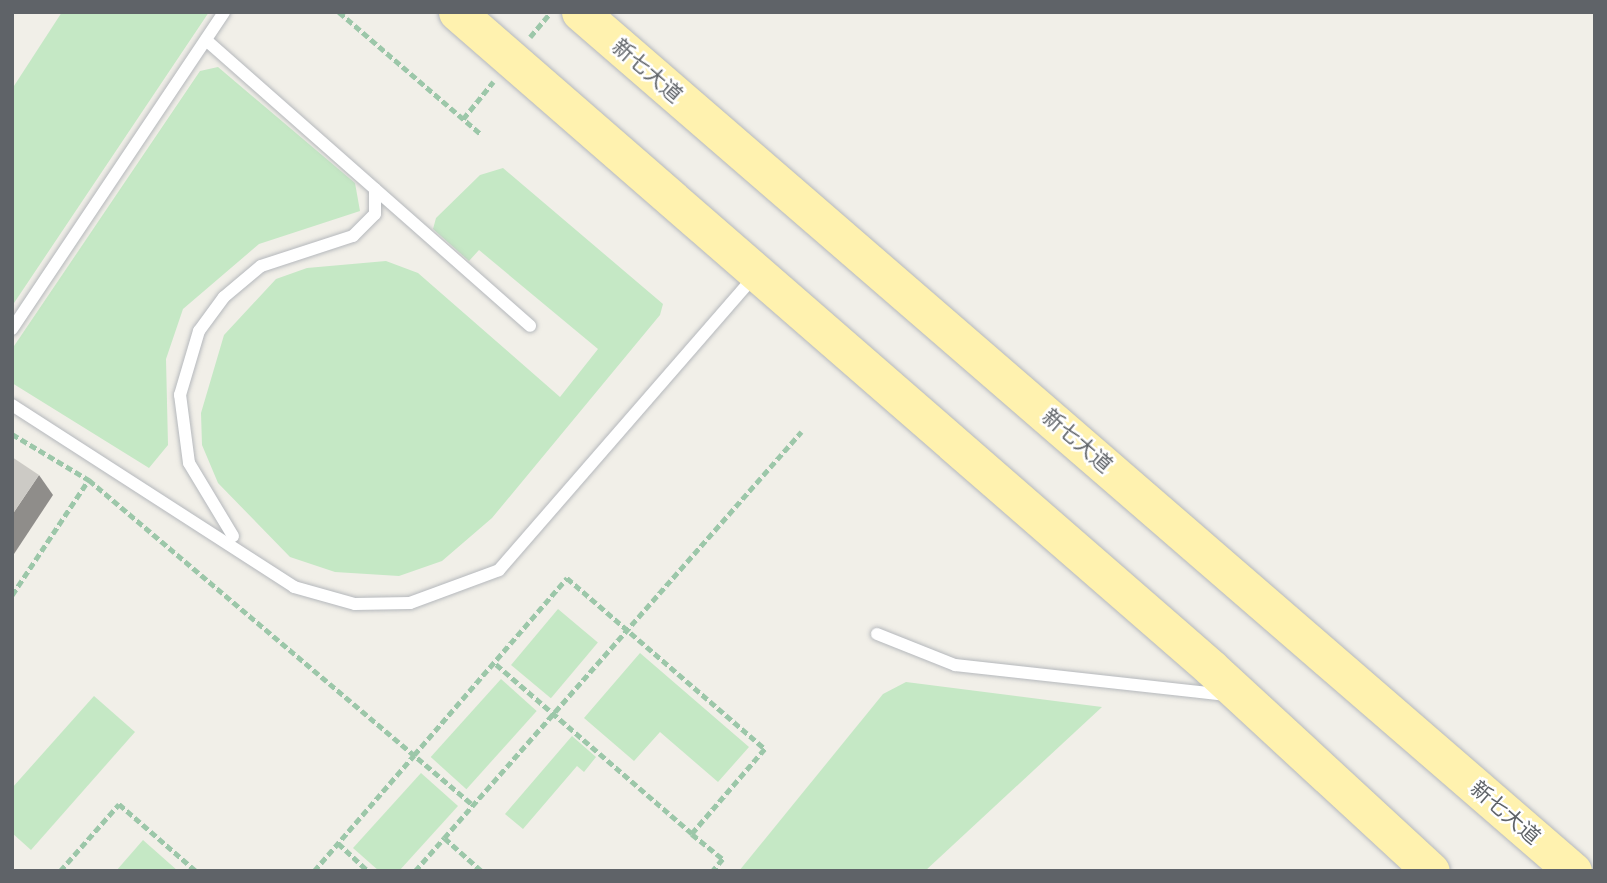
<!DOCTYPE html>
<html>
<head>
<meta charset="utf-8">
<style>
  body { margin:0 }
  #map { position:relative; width:1607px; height:883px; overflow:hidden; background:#f1efe8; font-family:Lato,"Noto Sans SC",sans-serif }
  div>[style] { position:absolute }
  .green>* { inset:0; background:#c5e8c5; transform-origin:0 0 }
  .path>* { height:4.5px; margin-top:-2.25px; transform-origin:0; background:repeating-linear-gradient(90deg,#9cc7a9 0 7px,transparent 0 10.5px) }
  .roads { filter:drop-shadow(0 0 2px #b5b8bc) drop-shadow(0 0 2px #b5b8bc) }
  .lane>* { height:12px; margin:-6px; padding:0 6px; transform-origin:6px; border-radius:6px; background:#fff }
  .primary>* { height:37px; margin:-18.5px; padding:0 18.5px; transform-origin:18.5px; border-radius:18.5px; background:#fff2af }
  .shaded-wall>* { inset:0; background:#8f8d8a }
  .building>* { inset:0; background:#cccac5 }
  span { translate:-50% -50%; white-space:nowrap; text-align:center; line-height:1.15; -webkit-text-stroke:5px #fff; paint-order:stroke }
  .street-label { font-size:21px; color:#5f6368 }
  .frame { position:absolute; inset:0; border:14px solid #5f6368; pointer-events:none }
</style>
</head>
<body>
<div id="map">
  <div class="green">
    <div style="clip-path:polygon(62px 12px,209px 12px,12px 306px,12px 89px)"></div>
    <div style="clip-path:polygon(218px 67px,355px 183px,360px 211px,259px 244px,183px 309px,166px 359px,168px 445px,149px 468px,12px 383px,12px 349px,200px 71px)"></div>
    <div style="clip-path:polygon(503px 168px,663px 304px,660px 315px,492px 518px,442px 561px,399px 576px,335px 572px,290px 557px,218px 483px,202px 445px,201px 413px,224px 335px,276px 279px,307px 268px,386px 261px,418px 273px,560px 397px,598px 349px,479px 250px,469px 261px,433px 229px,436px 218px,480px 175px)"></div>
    <div style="left:558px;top:609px;width:52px;height:73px;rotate:40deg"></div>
    <div style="clip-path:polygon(640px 653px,749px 747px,718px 782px,660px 732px,634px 761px,584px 718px)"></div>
    <div style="left:501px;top:679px;width:48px;height:105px;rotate:42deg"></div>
    <div style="clip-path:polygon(906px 682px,1102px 707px,925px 871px,739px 871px,883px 694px)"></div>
    <div style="clip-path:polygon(94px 696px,135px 732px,31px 850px,12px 833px,12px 788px)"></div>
    <div style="clip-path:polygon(572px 736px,596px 757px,584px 772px,577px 766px,523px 829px,505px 814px)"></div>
    <div style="clip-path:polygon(421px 773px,458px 806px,399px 871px,379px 871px,353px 848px)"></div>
    <div style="clip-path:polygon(143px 840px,178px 871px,116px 871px)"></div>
  </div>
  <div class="path">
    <div style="left:339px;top:12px;width:187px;rotate:40.7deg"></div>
    <div style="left:530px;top:37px;width:30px;rotate:-50deg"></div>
    <div style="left:463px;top:119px;width:48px;rotate:-51deg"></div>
    <div style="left:12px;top:434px;width:90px;rotate:30.9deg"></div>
    <div style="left:89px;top:480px;width:503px;rotate:40.24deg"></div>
    <div style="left:12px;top:595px;width:139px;rotate:-56.4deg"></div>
    <div style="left:692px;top:834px;width:40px;rotate:39deg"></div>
    <div style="left:723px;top:859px;width:16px;rotate:130deg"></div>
    <div style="left:338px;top:843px;width:41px;rotate:43deg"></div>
    <div style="left:60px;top:871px;width:89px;rotate:-48.6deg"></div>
    <div style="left:119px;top:804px;width:102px;rotate:41deg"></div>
    <div style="left:314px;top:871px;width:153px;rotate:-49.2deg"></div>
    <div style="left:414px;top:755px;width:234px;rotate:-49.2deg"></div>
    <div style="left:567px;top:578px;width:262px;rotate:40.8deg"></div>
    <div style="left:765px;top:749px;width:112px;rotate:130.7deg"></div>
    <div style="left:692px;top:834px;width:262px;rotate:-139.2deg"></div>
    <div style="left:415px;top:871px;width:44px;rotate:-48.7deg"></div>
    <div style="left:481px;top:871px;width:50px;rotate:-138.3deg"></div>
    <div style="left:444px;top:838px;width:541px;rotate:-48.67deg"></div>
  </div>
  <div class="roads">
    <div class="lane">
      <div style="left:206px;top:40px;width:432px;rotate:41.4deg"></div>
      <div style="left:12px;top:329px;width:381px;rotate:-56.2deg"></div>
      <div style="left:12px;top:405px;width:336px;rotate:32.8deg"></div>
      <div style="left:294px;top:587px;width:63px;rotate:15.6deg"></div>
      <div style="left:355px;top:604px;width:55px;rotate:-1deg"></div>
      <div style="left:410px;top:603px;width:95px;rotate:-20.3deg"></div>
      <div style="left:499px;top:570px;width:388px;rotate:-49deg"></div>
      <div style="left:233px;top:536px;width:85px;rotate:-121.1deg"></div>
      <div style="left:189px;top:463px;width:69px;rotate:-97.5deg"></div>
      <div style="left:180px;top:395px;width:67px;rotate:-73.5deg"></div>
      <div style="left:199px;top:331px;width:42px;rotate:-53.7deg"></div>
      <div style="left:224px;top:297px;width:48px;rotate:-40deg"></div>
      <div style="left:261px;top:266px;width:97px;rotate:-18.1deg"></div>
      <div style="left:353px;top:236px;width:31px;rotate:-45deg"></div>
      <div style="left:375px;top:214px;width:25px;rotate:-90deg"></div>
      <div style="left:877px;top:634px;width:84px;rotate:21.7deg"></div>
      <div style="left:955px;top:665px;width:273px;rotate:6.3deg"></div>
    </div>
    <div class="primary">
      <div style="left:457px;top:12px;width:999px;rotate:41.02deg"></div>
      <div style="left:1211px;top:668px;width:299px;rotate:42.7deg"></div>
      <div style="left:580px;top:12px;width:1313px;rotate:40.86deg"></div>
    </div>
  </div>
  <div class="shaded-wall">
    <div style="clip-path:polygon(39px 475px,53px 495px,12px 557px,12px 515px)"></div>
  </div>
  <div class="building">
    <div style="clip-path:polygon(12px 457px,39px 475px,12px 515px)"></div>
  </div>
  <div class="street-label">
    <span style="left:648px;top:70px;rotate:41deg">新七大道</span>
    <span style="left:1078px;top:440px;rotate:41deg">新七大道</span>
    <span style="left:1506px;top:812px;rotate:41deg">新七大道</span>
  </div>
  <div class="frame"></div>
</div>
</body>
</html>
